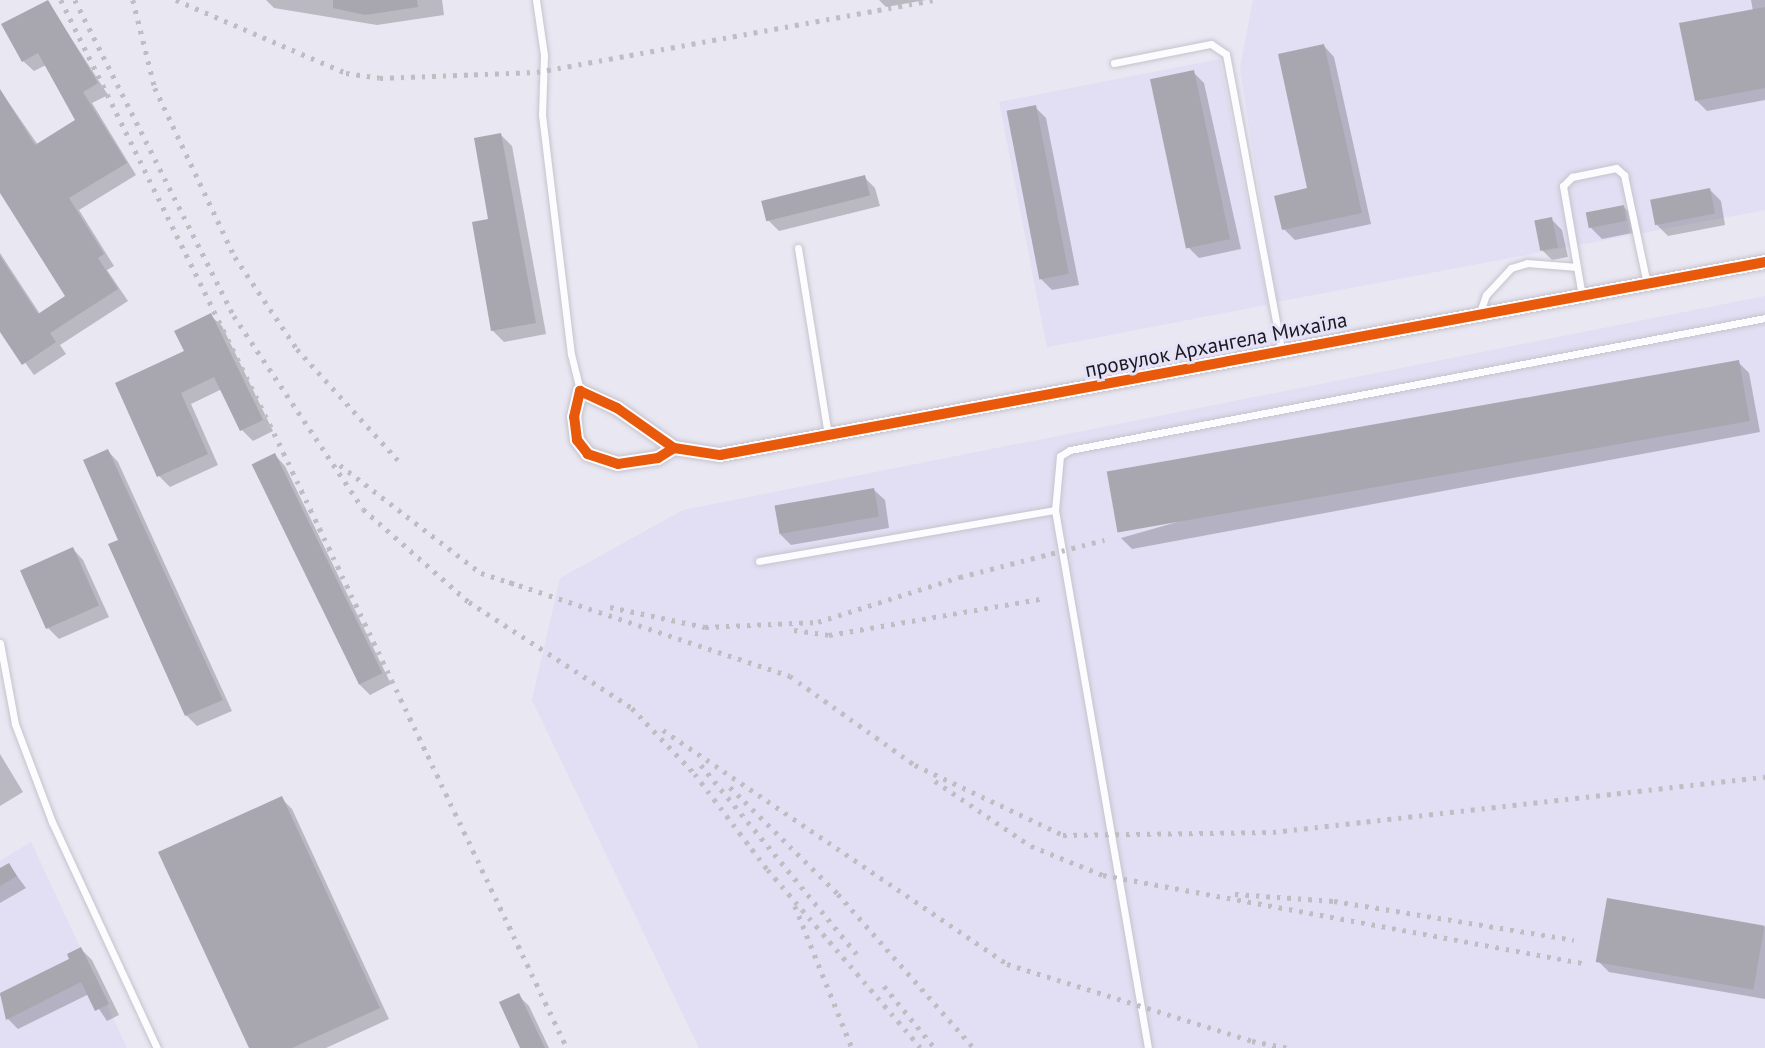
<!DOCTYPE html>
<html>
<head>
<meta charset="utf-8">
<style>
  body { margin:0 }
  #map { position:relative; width:1765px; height:1048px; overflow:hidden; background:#e9e7f2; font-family:"PT Sans",sans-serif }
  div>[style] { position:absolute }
  .built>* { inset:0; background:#e2def3; transform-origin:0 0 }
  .shadow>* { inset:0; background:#0003 }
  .building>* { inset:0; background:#a8a7af; transform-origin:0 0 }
  .roads { filter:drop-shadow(0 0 2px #c5c3cc) drop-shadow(0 0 2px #c5c3cc) }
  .lane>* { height:7px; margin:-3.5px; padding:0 3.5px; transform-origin:3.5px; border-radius:3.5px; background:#fcfbfd }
  .street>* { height:14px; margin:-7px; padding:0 7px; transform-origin:7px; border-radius:7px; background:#fcfbfd }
  .rail>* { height:4.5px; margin-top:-2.25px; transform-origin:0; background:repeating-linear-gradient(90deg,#bebdc1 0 3.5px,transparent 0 10.5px) }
  .cycleway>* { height:10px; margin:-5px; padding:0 5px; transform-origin:5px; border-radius:5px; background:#e8590c }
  span { translate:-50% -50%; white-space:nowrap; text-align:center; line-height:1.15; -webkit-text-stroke:6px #e6e2f7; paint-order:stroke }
  .street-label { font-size:21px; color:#1a181f }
</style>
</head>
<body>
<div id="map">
  <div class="built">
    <div style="clip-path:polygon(1253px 0,1765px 0,1765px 210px,1276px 302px,1240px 68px)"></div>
    <div style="left:1220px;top:59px;width:250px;height:225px;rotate:79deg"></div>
    <div style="clip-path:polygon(1765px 296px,1765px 1048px,699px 1048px,532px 700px,560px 578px,683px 510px)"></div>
    <div style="clip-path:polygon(31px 842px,127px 1048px,0 1048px,0 861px)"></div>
  </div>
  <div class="shadow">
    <div style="clip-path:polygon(266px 0,442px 0,444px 15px,377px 25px,274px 8px)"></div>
    <div style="clip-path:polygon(879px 0,926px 0,886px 7px)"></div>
    <div style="clip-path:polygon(1751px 0,1765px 0,1765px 100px,1707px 111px,1696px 100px,1753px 11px)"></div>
    <div style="clip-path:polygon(47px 1px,108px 95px,92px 103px,136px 175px,79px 210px,114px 266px,107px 270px,128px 301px,60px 345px,66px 354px,34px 375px,0 328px,0 253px,40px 314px,67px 297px,0 190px,0 90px,38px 145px,77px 121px,46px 65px,34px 71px,23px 61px)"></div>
    <div style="clip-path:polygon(1324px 46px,1334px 57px,1371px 224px,1295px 240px,1284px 229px,1309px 190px)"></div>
    <div style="clip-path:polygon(1193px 72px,1204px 83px,1241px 249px,1199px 258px,1188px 247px)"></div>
    <div style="clip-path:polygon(1035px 107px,1046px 118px,1079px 285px,1052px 290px,1041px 279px)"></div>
    <div style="clip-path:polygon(501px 135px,512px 146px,546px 334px,504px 342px,493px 331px,490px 220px)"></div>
    <div style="clip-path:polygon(864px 177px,875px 188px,880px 206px,779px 231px,768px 220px)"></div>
    <div style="clip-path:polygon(1710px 190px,1721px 201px,1725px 225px,1668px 236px,1657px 225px)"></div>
    <div style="clip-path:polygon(1623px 206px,1634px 217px,1637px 232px,1602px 239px,1591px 228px)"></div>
    <div style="clip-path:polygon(1551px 219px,1562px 230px,1568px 257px,1552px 260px,1541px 249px)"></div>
    <div style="clip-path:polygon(211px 316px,222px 326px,273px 431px,253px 441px,242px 430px,222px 389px,191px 404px,218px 465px,170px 487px,159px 476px,186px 352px)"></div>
    <div style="clip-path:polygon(1738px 362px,1749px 373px,1760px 432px,1132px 549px,1121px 538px)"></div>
    <div style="clip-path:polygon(108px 451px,118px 462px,232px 711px,197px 726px,186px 715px,121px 541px)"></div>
    <div style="clip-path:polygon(275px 455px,285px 466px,391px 684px,370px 695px,359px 684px)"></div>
    <div style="clip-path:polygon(874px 490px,885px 500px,889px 528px,791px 545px,780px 534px)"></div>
    <div style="clip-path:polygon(73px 549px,83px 560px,109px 617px,59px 639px,48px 628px)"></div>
    <div style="clip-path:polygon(0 754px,23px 792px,0 806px)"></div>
    <div style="clip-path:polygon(281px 798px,292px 809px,389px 1019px,326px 1048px,251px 1048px)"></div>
    <div style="clip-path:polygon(9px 865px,26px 888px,0 903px,0 871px)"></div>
    <div style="clip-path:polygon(1765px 927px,1765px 999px,1609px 972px,1598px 961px)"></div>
    <div style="clip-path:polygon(81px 949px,92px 960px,119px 1015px,107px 1021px,89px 994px,18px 1029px,7px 1018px,0 994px,72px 959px)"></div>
    <div style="clip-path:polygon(518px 995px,529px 1006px,549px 1048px,522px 1048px)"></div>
  </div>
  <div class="building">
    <div style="clip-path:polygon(48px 0,98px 83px,83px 92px,127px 163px,69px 198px,104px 254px,98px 258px,118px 289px,50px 333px,56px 342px,22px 365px,0 332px,0 256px,38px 314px,65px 296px,0 193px,0 89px,35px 145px,75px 120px,38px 53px,22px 62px,1px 24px)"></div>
    <div style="clip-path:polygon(333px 0,417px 0,418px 7px,365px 15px,333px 8px)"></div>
    <div style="clip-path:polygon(1765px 7px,1765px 88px,1695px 101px,1679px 23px)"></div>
    <div style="clip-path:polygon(1324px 44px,1362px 213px,1282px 230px,1274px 196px,1307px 188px,1278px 54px)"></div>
    <div style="left:1194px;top:70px;width:173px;height:45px;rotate:78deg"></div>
    <div style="left:1036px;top:105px;width:172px;height:30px;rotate:79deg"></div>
    <div style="clip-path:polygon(501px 133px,536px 323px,491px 331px,472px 222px,488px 219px,474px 138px)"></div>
    <div style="left:865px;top:175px;width:21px;height:107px;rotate:76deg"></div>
    <div style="left:1710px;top:188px;width:26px;height:61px;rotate:79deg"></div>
    <div style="left:1624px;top:205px;width:16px;height:39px;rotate:79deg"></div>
    <div style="left:1552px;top:217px;width:31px;height:18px;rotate:79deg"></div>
    <div style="clip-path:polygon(211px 313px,263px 420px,240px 431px,214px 377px,181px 393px,208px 454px,157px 477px,115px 383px,184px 351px,174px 331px)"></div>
    <div style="left:1739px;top:360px;width:62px;height:642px;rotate:80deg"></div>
    <div style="clip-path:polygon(108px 449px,223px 700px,185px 716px,108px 544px,118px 540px,83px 460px)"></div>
    <div style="left:275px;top:453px;width:245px;height:26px;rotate:64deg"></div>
    <div style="left:874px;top:488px;width:29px;height:101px;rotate:80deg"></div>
    <div style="left:73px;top:547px;width:64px;height:58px;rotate:66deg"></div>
    <div style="clip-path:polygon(282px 796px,380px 1008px,292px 1048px,249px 1048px,158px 852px)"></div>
    <div style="clip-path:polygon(9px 863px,17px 876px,0 886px,0 868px)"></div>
    <div style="left:1607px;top:898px;width:160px;height:65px;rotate:10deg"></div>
    <div style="clip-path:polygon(81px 947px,109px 1004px,95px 1011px,81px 982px,6px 1020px,0 993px,69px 959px,67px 954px)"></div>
    <div style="clip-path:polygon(519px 993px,545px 1048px,520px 1048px,499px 1002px)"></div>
  </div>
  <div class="roads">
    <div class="lane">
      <div style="left:536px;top:0;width:56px;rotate:81.7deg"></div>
      <div style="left:544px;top:55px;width:60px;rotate:91.9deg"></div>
      <div style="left:542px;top:115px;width:241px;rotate:83.1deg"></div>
      <div style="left:571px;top:354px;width:38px;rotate:76deg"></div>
      <div style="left:1114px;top:63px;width:99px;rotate:-11.1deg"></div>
      <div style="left:1211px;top:44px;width:18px;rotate:34deg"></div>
      <div style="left:1226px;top:54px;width:303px;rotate:79.4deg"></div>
      <div style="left:798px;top:248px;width:190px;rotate:80.9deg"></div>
      <div style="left:1582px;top:296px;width:112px;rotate:-99.8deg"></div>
      <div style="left:1563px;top:186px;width:13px;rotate:-45deg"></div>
      <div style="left:1572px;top:177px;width:45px;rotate:-11.6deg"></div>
      <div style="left:1616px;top:168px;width:11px;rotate:41deg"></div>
      <div style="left:1624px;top:175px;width:111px;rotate:78.1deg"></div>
      <div style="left:1479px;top:315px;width:21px;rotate:-71deg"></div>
      <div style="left:1486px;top:295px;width:37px;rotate:-47deg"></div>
      <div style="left:1511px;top:268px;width:17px;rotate:-17deg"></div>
      <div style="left:1527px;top:263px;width:50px;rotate:4.6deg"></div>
      <div style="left:759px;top:561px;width:300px;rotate:-9.8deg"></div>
      <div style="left:0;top:643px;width:82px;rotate:79.5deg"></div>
      <div style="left:15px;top:724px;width:105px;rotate:69.3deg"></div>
      <div style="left:52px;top:822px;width:249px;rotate:65.1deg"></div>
      <div style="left:1148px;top:1048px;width:546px;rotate:-99.81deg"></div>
      <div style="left:1055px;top:510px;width:54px;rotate:-84.7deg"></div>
      <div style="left:1060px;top:456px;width:12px;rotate:-31deg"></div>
      <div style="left:1070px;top:450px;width:707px;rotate:-10.75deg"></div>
    </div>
    <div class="street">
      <div style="left:674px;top:448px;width:19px;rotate:148deg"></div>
      <div style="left:658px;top:458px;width:40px;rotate:171.5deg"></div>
      <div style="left:618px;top:464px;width:32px;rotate:-162deg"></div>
      <div style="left:588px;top:454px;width:18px;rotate:-128deg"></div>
      <div style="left:577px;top:440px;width:23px;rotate:-97deg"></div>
      <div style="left:574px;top:417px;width:27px;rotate:-77deg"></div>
      <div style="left:580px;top:391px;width:41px;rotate:24.7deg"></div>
      <div style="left:617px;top:408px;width:70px;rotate:35.1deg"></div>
      <div style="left:674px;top:448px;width:47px;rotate:8.7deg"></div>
      <div style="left:720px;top:455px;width:1063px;rotate:-10.46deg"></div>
    </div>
  </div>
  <div class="rail">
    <div style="left:61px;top:0;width:494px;rotate:63.8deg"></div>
    <div style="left:279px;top:443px;width:670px;rotate:64.54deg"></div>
    <div style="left:75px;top:0;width:354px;rotate:63.3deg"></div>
    <div style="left:234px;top:316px;width:232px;rotate:56.2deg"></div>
    <div style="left:363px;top:509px;width:141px;rotate:41.3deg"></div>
    <div style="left:469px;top:602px;width:194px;rotate:33deg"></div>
    <div style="left:632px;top:708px;width:91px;rotate:46.3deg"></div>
    <div style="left:695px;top:774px;width:121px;rotate:52.8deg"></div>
    <div style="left:768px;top:870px;width:235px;rotate:49.3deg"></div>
    <div style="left:133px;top:0;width:91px;rotate:76deg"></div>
    <div style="left:155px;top:88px;width:187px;rotate:64.7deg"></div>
    <div style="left:235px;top:257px;width:111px;rotate:56deg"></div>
    <div style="left:297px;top:349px;width:150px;rotate:47.7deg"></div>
    <div style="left:176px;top:0;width:185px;rotate:23.2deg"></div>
    <div style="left:346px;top:73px;width:34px;rotate:8deg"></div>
    <div style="left:380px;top:78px;width:157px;rotate:-2.2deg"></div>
    <div style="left:537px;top:72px;width:403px;rotate:-10.3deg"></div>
    <div style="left:340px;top:465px;width:178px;rotate:37.5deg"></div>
    <div style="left:481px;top:573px;width:39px;rotate:18deg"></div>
    <div style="left:509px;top:582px;width:296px;rotate:18.5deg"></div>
    <div style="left:790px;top:676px;width:153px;rotate:35.5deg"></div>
    <div style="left:915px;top:765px;width:164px;rotate:25.3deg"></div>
    <div style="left:1063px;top:835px;width:210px;rotate:-0.8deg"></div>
    <div style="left:1273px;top:832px;width:495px;rotate:-6.4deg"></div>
    <div style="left:610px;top:607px;width:97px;rotate:11.9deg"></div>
    <div style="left:705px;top:627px;width:113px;rotate:-2.5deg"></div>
    <div style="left:818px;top:622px;width:149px;rotate:-17.6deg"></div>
    <div style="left:960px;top:577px;width:149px;rotate:-14.4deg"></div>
    <div style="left:794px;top:630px;width:35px;rotate:8deg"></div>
    <div style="left:829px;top:635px;width:219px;rotate:-9.7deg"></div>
    <div style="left:663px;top:730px;width:416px;rotate:34.2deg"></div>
    <div style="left:1007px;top:964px;width:257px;rotate:17.4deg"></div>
    <div style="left:1252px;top:1041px;width:38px;rotate:11deg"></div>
    <div style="left:701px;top:765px;width:245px;rotate:50.5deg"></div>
    <div style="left:935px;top:781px;width:116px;rotate:34.1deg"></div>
    <div style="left:1031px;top:846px;width:78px;rotate:21.9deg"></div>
    <div style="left:1103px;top:875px;width:488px;rotate:10.4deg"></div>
    <div style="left:730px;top:787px;width:152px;rotate:44.7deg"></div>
    <div style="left:838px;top:894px;width:205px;rotate:48.6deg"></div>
    <div style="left:1235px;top:894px;width:99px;rotate:4deg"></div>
    <div style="left:1334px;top:901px;width:243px;rotate:9.2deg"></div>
    <div style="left:795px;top:906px;width:153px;rotate:68.1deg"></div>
    <div style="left:884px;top:986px;width:80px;rotate:50.6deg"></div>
  </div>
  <div class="cycleway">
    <div style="left:674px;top:448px;width:19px;rotate:148deg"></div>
    <div style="left:658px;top:458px;width:40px;rotate:171.5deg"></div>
    <div style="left:618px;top:464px;width:32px;rotate:-162deg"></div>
    <div style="left:588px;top:454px;width:18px;rotate:-128deg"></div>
    <div style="left:577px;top:440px;width:23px;rotate:-97deg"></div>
    <div style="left:574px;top:417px;width:27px;rotate:-77deg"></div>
    <div style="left:580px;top:391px;width:41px;rotate:24.7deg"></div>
    <div style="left:617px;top:408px;width:70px;rotate:35.1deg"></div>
    <div style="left:674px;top:448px;width:47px;rotate:8.7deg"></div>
    <div style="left:720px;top:455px;width:1063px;rotate:-10.46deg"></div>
  </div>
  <div class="street-label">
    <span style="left:1216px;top:345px;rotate:-11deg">провулок Архангела Михаїла</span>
  </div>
</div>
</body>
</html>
